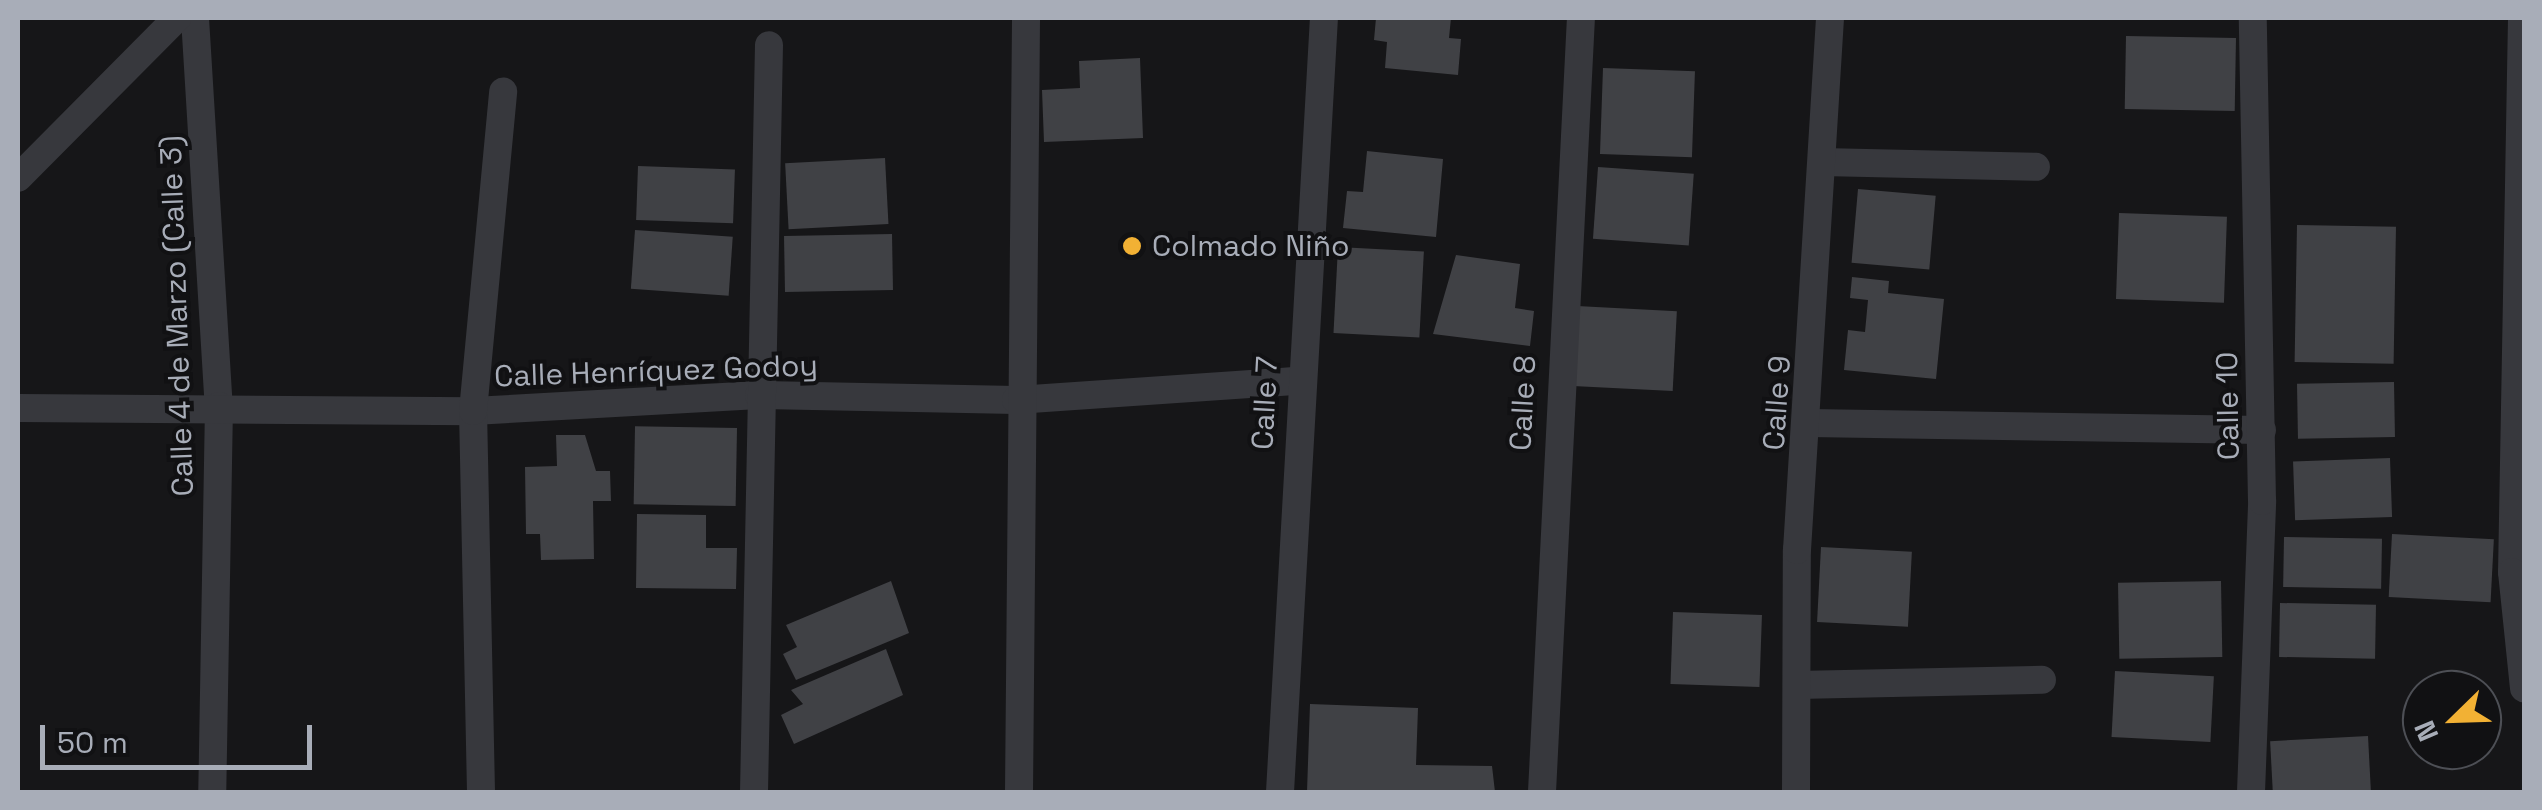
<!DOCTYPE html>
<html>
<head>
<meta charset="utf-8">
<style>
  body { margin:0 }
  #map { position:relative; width:2542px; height:810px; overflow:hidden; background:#161618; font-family:"Space Grotesk",sans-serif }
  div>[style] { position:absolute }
  .building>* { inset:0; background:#404145; transform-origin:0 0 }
  .minor>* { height:28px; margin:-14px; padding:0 14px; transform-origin:14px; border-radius:14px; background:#37383d }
  .dots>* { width:28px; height:28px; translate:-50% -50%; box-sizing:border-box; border:5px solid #111113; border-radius:50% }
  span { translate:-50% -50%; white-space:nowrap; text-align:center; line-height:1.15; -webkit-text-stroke:8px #111113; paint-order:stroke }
  .poi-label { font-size:30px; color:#a8adb8 }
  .left { translate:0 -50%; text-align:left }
  .street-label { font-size:30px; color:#a8adb8 }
  .frame { position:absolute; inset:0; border:20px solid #a8adb8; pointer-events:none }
  .north { position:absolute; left:2402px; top:670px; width:100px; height:100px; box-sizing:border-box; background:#111113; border:2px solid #4d4f55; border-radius:50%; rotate:247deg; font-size:28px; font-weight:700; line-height:40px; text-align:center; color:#a8adb8 }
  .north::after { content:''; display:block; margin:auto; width:35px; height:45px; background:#f2b134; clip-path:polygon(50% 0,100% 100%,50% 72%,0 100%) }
  .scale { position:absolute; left:40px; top:725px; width:272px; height:45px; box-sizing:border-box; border:5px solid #a8adb8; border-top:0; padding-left:12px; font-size:30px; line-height:35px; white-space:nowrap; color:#a8adb8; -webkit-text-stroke:8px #111113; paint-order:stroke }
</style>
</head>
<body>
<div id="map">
  <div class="building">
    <div style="clip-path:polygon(1376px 18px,1451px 18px,1449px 38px,1461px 39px,1458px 75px,1385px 68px,1387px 42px,1374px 40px)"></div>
    <div style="left:2126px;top:36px;width:110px;height:73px;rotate:1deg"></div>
    <div style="clip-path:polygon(1140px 58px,1143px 138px,1044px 142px,1042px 90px,1080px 88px,1079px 61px)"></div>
    <div style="left:1603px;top:68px;width:92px;height:86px;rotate:2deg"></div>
    <div style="clip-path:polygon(1367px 151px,1443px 159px,1436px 237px,1343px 228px,1347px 191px,1363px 192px)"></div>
    <div style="left:885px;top:158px;width:66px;height:100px;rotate:87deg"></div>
    <div style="left:638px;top:166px;width:97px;height:54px;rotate:2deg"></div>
    <div style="left:1598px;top:167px;width:96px;height:72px;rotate:4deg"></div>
    <div style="left:1858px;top:189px;width:78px;height:74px;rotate:5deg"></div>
    <div style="left:2119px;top:213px;width:108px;height:86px;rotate:2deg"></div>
    <div style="left:2297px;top:225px;width:99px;height:137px;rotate:1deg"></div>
    <div style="left:635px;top:230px;width:98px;height:59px;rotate:4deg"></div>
    <div style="left:892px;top:234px;width:56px;height:108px;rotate:89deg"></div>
    <div style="left:1338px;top:247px;width:86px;height:86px;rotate:3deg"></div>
    <div style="clip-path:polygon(1456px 255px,1520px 264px,1515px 308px,1534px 311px,1530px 346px,1433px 334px)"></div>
    <div style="clip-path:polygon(1852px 277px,1889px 281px,1888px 293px,1944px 299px,1936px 379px,1844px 370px,1848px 330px,1865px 332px,1868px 300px,1850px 298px)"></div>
    <div style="left:1577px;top:306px;width:100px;height:80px;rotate:3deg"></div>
    <div style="left:2394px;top:382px;width:55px;height:97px;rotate:89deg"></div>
    <div style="left:737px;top:428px;width:78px;height:102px;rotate:91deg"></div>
    <div style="clip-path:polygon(556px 435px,585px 435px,596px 471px,610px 471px,611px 501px,593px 501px,594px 559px,541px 560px,540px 534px,526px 534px,525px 467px,557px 466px)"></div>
    <div style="left:2390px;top:458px;width:59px;height:97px;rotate:88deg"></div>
    <div style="clip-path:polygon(637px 514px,706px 515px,706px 548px,737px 548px,736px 589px,636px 588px)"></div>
    <div style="left:2392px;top:534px;width:102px;height:63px;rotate:3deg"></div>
    <div style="left:2284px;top:537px;width:98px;height:50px;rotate:1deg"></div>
    <div style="left:1821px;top:547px;width:91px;height:75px;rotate:3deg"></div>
    <div style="clip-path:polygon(891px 581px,909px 633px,796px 680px,783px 654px,797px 647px,786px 625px)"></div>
    <div style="left:2221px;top:581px;width:76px;height:103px;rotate:89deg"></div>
    <div style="left:2280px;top:603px;width:96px;height:54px;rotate:1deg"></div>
    <div style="left:1673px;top:612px;width:89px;height:72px;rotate:2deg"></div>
    <div style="clip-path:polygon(886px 649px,903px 695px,794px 744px,781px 715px,803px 704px,791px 690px)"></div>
    <div style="left:2115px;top:671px;width:99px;height:66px;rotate:3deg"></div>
    <div style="clip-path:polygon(1310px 704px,1418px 708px,1416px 765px,1492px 766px,1495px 792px,1307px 792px)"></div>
    <div style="left:2368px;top:736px;width:56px;height:98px;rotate:87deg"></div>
  </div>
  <div class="minor">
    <div style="left:195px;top:18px;width:389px;rotate:86.5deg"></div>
    <div style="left:219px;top:406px;width:386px;rotate:91deg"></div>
    <div style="left:2522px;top:18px;width:554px;rotate:91.03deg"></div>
    <div style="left:2512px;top:572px;width:117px;rotate:84.1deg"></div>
    <div style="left:1822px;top:162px;width:214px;rotate:1.3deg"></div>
    <div style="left:18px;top:178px;width:226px;rotate:-45.2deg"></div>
    <div style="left:18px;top:408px;width:455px;rotate:0.4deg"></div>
    <div style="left:473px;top:411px;width:286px;rotate:-3.2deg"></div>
    <div style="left:759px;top:395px;width:257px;rotate:1.1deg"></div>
    <div style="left:1016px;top:400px;width:282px;rotate:-3.9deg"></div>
    <div style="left:1809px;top:423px;width:453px;rotate:0.9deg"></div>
    <div style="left:1797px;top:685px;width:245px;rotate:-1.2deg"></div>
    <div style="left:481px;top:792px;width:381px;rotate:-91.2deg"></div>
    <div style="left:473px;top:411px;width:321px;rotate:-84.6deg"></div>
    <div style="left:754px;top:792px;width:747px;rotate:-88.85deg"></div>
    <div style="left:1019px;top:792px;width:774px;rotate:-89.48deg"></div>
    <div style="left:1280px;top:792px;width:775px;rotate:-86.75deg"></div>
    <div style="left:1542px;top:792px;width:775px;rotate:-87.12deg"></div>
    <div style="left:1796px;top:792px;width:242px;rotate:-89.8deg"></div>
    <div style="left:1797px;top:550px;width:533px;rotate:-86.45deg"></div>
    <div style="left:2251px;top:792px;width:291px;rotate:-87.8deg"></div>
    <div style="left:2262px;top:501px;width:483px;rotate:-91.1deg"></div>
  </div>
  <div class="dots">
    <div style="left:1132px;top:246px;background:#f2b134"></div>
  </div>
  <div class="poi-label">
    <span class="left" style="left:1152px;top:246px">Colmado Niño</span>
  </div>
  <div class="street-label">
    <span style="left:177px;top:316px;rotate:-92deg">Calle 4 de Marzo (Calle 3)</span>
    <span style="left:656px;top:371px;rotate:-2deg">Calle Henríquez Godoy</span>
    <span style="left:1265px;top:403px;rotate:-87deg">Calle 7</span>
    <span style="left:1523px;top:403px;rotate:-87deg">Calle 8</span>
    <span style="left:1777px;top:403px;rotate:-86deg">Calle 9</span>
    <span style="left:2228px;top:406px;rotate:-91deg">Calle 10</span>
  </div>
  <div class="frame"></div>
  <div class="north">N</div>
  <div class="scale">50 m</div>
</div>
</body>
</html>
